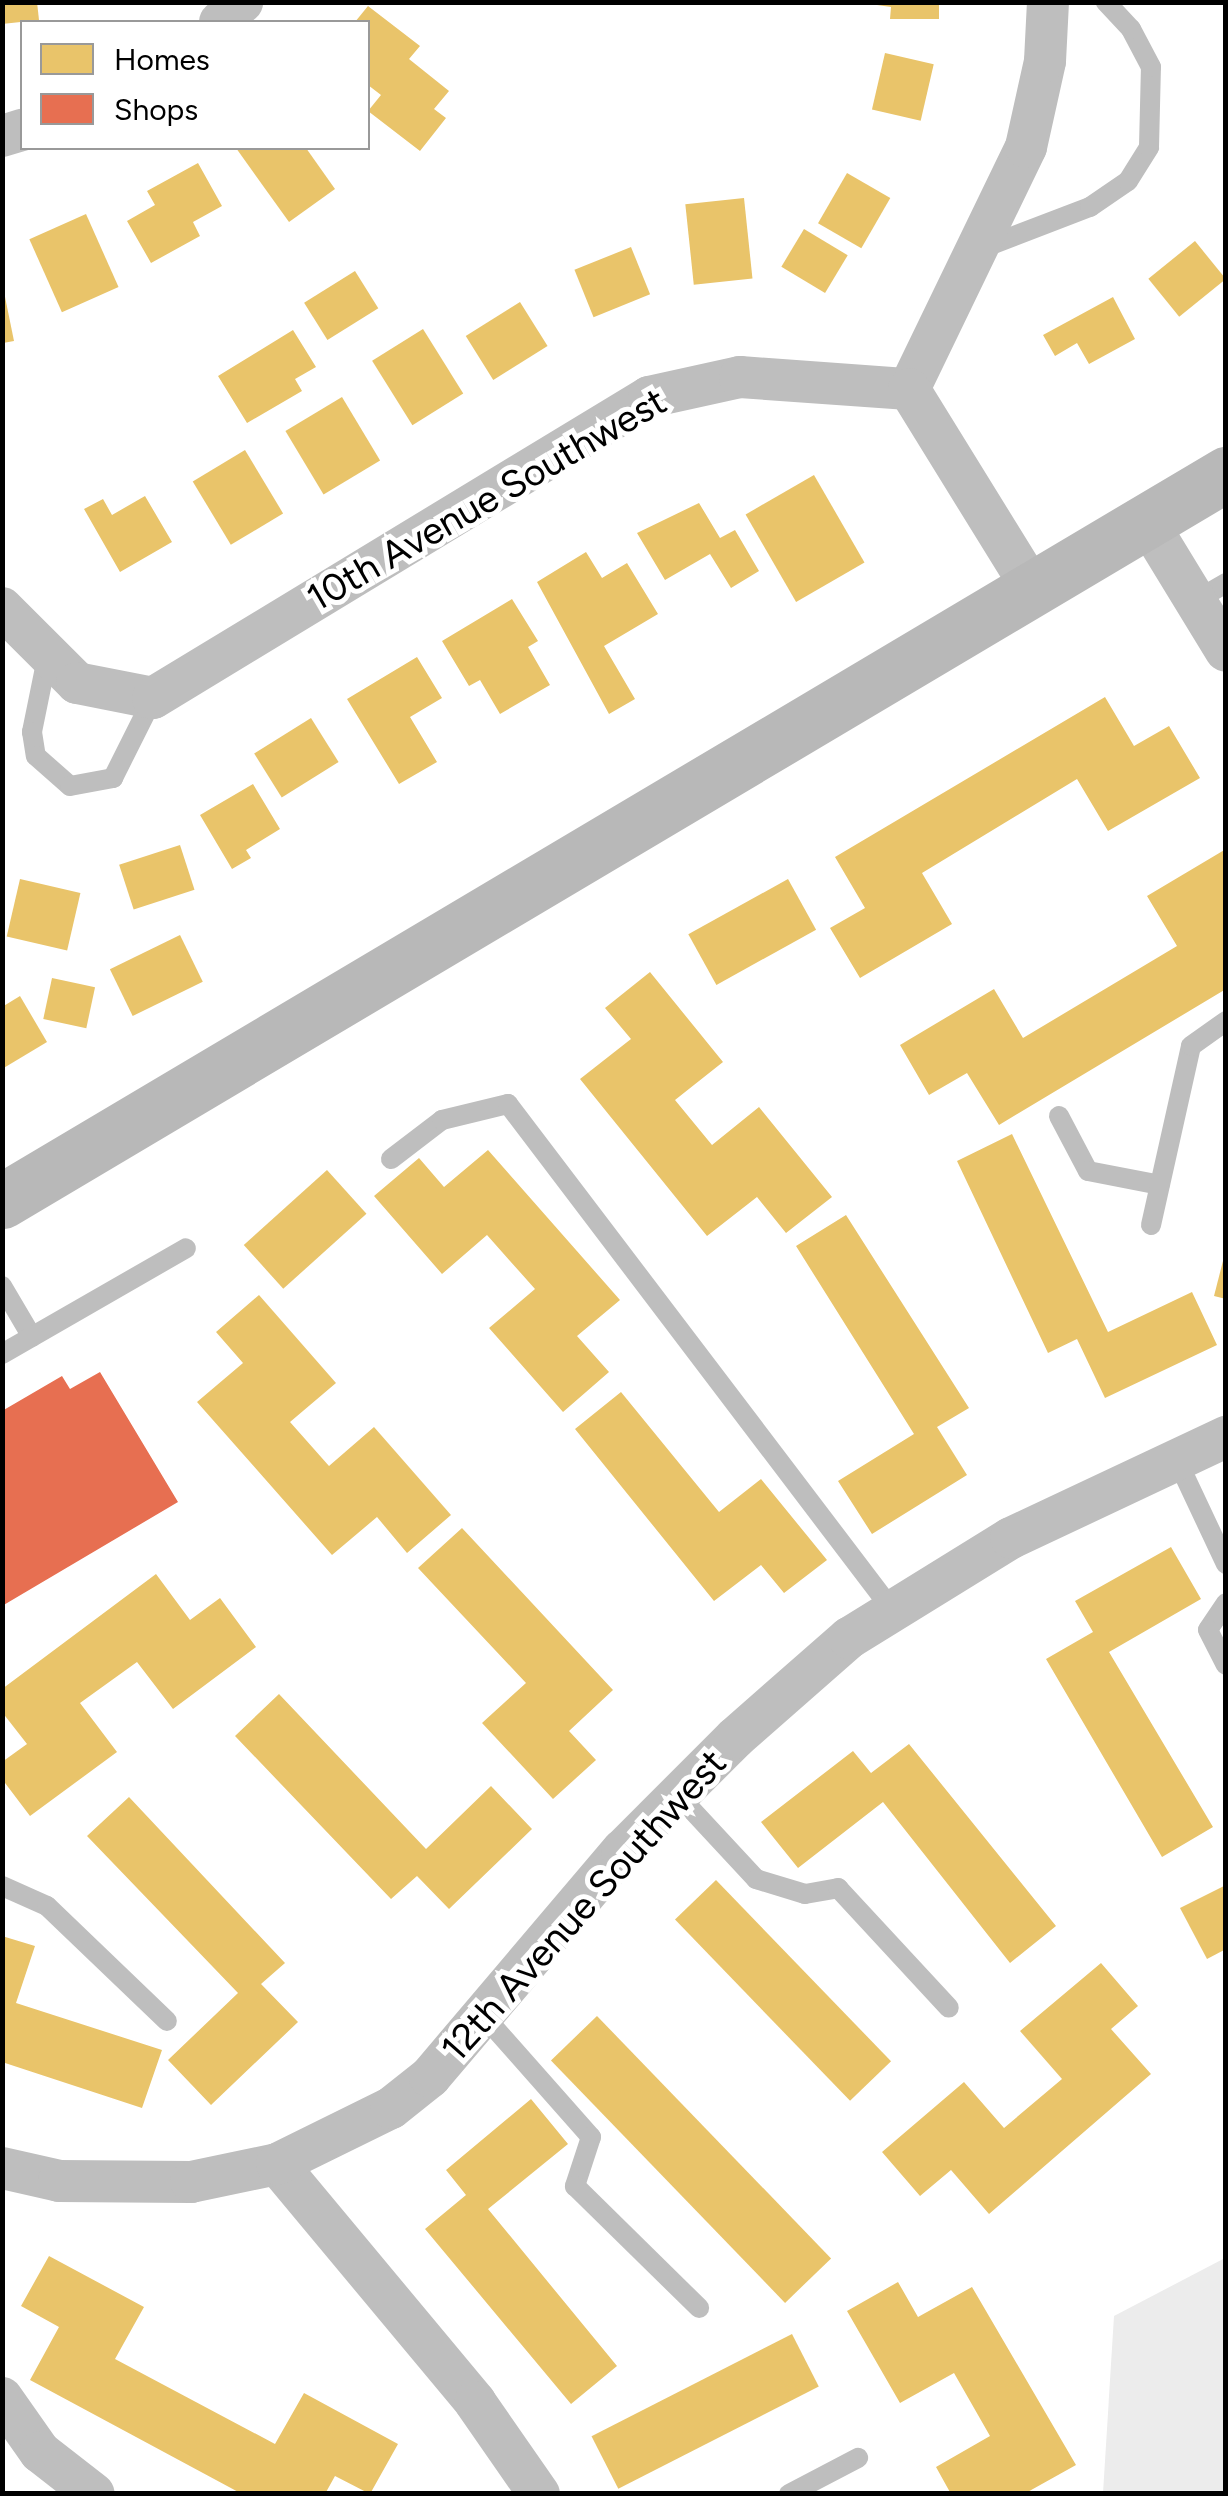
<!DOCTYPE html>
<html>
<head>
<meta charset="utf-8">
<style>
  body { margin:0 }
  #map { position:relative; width:1228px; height:2496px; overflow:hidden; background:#fff; font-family:Figtree,sans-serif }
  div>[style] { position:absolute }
  .green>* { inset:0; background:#ececec }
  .homes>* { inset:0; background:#e9c46a; transform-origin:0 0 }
  .shops>* { inset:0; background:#e76f51 }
  .lane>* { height:20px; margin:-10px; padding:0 10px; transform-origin:10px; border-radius:10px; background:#bebebe }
  .street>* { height:42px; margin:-21px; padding:0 21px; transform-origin:21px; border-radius:21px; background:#bebebe }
  .secondary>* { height:55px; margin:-27.5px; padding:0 27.5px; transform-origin:27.5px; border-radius:27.5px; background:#b8b8b8 }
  span { translate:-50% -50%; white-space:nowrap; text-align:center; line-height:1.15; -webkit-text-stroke:10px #fff; paint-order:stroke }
  .street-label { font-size:38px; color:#000 }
  .frame { position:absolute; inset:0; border:5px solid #000; pointer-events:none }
  .legend { position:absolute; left:20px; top:20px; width:350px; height:130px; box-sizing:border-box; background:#fff; border:2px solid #999; margin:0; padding:12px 18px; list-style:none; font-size:30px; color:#000 }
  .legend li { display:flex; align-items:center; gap:20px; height:50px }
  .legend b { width:50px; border:2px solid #999 }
</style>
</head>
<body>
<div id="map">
  <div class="green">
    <div style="clip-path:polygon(1225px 2258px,1225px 2493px,1103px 2493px,1114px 2316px)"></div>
  </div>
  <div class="homes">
    <div style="clip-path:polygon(2px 2px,37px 2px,39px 20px,2px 24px)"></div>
    <div style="clip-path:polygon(856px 2px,939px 2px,939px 19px,890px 19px,891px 7px)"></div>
    <div style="clip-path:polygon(368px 6px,420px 46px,409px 59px,449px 91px,434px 109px,446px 118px,420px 151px,368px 111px,381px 95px,368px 85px,368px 22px,355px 22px)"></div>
    <div style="left:885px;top:53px;width:50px;height:58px;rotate:13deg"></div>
    <div style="clip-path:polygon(236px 148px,306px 148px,335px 189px,289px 222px)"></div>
    <div style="clip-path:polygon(198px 163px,222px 206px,193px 222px,200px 236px,151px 263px,127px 221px,155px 205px,147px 191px)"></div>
    <div style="left:847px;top:173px;width:50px;height:58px;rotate:30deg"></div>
    <div style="left:744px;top:198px;width:81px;height:59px;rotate:84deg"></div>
    <div style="left:86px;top:214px;width:80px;height:62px;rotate:66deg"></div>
    <div style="left:804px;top:229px;width:51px;height:44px;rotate:31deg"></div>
    <div style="left:1195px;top:241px;width:49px;height:60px;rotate:51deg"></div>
    <div style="left:631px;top:247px;width:51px;height:61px;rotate:68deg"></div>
    <div style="left:355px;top:271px;width:44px;height:60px;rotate:58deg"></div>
    <div style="clip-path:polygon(3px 287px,14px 341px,3px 343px)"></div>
    <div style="clip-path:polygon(1113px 297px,1135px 339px,1089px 364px,1077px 343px,1055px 356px,1043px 335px)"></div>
    <div style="left:520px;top:302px;width:52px;height:64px;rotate:58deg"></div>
    <div style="left:423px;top:329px;width:76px;height:60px;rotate:58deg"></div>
    <div style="clip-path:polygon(293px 330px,316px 367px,295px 379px,302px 391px,247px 423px,218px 376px)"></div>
    <div style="left:342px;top:397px;width:74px;height:66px;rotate:59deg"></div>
    <div style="left:245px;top:450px;width:74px;height:61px;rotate:59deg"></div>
    <div style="left:814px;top:475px;width:101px;height:79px;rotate:60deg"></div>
    <div style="clip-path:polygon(145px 496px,172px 542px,120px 572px,84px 509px,103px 499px,112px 515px)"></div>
    <div style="clip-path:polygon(699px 503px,720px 538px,735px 530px,759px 571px,731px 588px,710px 554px,665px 580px,637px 533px)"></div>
    <div style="clip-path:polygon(586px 552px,602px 578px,627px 563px,658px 614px,604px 646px,635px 699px,609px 714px,537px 582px)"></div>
    <div style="clip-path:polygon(512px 599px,538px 641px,528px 647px,550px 685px,500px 714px,480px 680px,469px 686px,442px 641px)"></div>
    <div style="clip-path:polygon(417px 657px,442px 698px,410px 717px,437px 762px,399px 784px,347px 699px)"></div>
    <div style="clip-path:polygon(1105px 697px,1134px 746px,1169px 726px,1200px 778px,1108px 831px,1077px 779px,922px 873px,952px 924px,860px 978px,830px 928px,865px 908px,835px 857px)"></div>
    <div style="left:311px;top:718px;width:52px;height:67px;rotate:58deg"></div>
    <div style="clip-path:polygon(253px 784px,280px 829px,246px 850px,251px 858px,232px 869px,200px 815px)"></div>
    <div style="left:180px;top:845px;width:47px;height:64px;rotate:72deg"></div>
    <div style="clip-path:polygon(1226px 849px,1226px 989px,999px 1125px,967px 1073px,929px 1095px,900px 1045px,994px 989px,1023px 1038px,1177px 946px,1147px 896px)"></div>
    <div style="left:20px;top:879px;width:62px;height:59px;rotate:13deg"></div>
    <div style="left:788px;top:879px;width:58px;height:114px;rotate:61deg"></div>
    <div style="left:180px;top:935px;width:52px;height:78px;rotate:64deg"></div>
    <div style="clip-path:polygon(650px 972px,723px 1062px,675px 1100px,712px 1145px,759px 1107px,832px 1197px,786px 1233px,757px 1197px,707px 1236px,580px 1079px,631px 1039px,605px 1008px)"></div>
    <div style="left:52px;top:978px;width:44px;height:42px;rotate:12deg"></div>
    <div style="clip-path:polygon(20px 996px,47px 1042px,2px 1069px,2px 1007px)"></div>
    <div style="clip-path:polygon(1012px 1134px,1108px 1332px,1192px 1292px,1217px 1345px,1105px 1398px,1077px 1339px,1048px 1353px,957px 1161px)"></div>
    <div style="clip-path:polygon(488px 1150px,620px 1300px,577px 1336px,609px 1372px,563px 1412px,489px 1328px,535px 1289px,487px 1235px,442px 1274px,374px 1196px,419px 1158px,444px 1187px)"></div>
    <div style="left:327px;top:1170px;width:59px;height:112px;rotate:48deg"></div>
    <div style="clip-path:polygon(846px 1215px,969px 1408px,937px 1427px,967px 1475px,872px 1534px,838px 1481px,914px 1434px,796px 1246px)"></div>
    <div style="clip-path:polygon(1224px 1257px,1226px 1257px,1226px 1299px,1214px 1296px)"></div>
    <div style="clip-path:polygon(259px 1295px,336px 1383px,290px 1422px,329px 1466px,374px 1427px,451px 1515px,407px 1553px,377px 1517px,332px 1555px,197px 1402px,243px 1363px,216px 1332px)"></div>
    <div style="clip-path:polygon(621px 1392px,719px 1512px,761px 1479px,827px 1560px,784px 1593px,761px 1565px,714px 1601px,575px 1429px)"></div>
    <div style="clip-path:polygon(462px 1528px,613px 1690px,569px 1731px,596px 1760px,553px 1799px,482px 1723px,526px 1683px,418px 1568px)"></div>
    <div style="clip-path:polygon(1171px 1547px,1201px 1599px,1109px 1652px,1213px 1827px,1162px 1857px,1046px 1659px,1093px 1632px,1075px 1601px)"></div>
    <div style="clip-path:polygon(156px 1574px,190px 1620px,220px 1598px,256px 1647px,173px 1709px,137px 1662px,80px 1703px,117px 1752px,30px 1816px,2px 1779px,2px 1762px,27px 1744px,2px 1712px,2px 1689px)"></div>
    <div style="clip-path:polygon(279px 1694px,426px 1849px,491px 1786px,532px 1829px,449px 1909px,417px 1876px,391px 1899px,235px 1736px)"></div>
    <div style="clip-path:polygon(909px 1744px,1056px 1926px,1010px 1963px,883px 1802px,798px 1868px,761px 1822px,853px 1751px,871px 1773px)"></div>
    <div style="clip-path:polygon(129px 1797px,285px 1963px,261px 1984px,298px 2022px,211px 2105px,168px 2060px,238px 1993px,87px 1836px)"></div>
    <div style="left:716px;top:1880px;width:252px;height:57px;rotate:46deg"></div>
    <div style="clip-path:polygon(1226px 1885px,1226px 1949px,1207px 1959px,1180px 1908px)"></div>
    <div style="clip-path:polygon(2px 1936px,35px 1946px,16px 2003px,162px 2050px,142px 2108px,2px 2062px)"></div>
    <div style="clip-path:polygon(1101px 1963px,1138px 2006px,1111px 2029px,1151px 2074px,989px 2214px,951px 2170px,920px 2196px,882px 2152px,964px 2082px,1004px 2128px,1062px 2079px,1020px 2031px)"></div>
    <div style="left:597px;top:2016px;width:337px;height:64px;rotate:46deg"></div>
    <div style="clip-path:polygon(531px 2099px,568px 2144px,488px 2209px,617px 2366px,571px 2404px,425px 2229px,466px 2195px,446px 2170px)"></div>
    <div style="clip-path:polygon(49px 2256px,144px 2307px,115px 2359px,275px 2444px,304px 2393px,398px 2444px,370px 2494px,335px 2476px,325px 2494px,242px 2494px,30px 2380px,59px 2327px,21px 2306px)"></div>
    <div style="clip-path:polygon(898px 2282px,918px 2317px,972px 2287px,1076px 2465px,1024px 2494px,951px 2494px,936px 2467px,990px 2436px,954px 2373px,900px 2403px,847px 2311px)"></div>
    <div style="left:792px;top:2334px;width:59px;height:225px;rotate:63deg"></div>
  </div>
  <div class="shops">
    <div style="clip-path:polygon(100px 1372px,178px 1502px,2px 1606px,2px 1411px,62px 1376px,70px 1389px)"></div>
  </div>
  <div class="lane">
    <div style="left:983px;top:248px;width:115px;rotate:-21deg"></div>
    <div style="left:1090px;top:207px;width:46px;rotate:-34.4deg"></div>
    <div style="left:1128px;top:181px;width:40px;rotate:-58deg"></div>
    <div style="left:1149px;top:147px;width:80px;rotate:-88.6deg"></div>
    <div style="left:1151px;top:67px;width:43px;rotate:-117.8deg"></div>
    <div style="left:1131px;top:29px;width:37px;rotate:-133deg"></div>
    <div style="left:1195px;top:601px;width:36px;rotate:-30deg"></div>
    <div style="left:47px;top:658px;width:76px;rotate:101.5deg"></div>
    <div style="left:32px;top:732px;width:24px;rotate:81deg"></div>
    <div style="left:36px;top:756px;width:45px;rotate:41.4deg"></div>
    <div style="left:70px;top:786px;width:44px;rotate:-10.5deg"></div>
    <div style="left:113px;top:778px;width:89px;rotate:-63.4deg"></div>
    <div style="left:1059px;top:1116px;width:62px;rotate:62.2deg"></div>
    <div style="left:1088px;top:1171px;width:73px;rotate:11deg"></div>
    <div style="left:391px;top:1159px;width:64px;rotate:-37.4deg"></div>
    <div style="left:442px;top:1120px;width:68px;rotate:-13.6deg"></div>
    <div style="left:508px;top:1104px;width:637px;rotate:52.79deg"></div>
    <div style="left:1151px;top:1225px;width:183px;rotate:-77.4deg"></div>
    <div style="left:1191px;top:1046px;width:43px;rotate:-35.5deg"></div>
    <div style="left:2px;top:1286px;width:59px;rotate:59.5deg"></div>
    <div style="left:2px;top:1354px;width:212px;rotate:-29.9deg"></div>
    <div style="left:1177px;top:1460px;width:115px;rotate:64.8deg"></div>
    <div style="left:1226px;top:1603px;width:32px;rotate:124deg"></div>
    <div style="left:1208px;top:1630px;width:39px;rotate:63deg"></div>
    <div style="left:678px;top:1795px;width:115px;rotate:47.1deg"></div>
    <div style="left:756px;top:1879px;width:51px;rotate:17deg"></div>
    <div style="left:805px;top:1894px;width:34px;rotate:-10deg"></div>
    <div style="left:838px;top:1888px;width:163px;rotate:47.2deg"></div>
    <div style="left:2px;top:1886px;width:49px;rotate:24deg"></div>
    <div style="left:47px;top:1906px;width:166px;rotate:43.8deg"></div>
    <div style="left:483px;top:2015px;width:163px;rotate:48.5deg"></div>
    <div style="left:591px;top:2137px;width:52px;rotate:108.1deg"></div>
    <div style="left:575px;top:2186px;width:174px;rotate:44.5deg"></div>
    <div style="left:789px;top:2494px;width:78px;rotate:-27.6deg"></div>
  </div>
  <div class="street">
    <div style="left:220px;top:22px;width:30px;rotate:-42deg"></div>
    <div style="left:2px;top:136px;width:21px;rotate:-17deg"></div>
    <div style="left:909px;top:389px;width:269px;rotate:-64.2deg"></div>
    <div style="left:1026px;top:147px;width:88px;rotate:-77.5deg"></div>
    <div style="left:1045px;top:61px;width:59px;rotate:-87.1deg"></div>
    <div style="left:1146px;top:520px;width:153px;rotate:58.6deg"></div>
    <div style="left:2px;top:608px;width:106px;rotate:45deg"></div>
    <div style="left:77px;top:683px;width:77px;rotate:11.2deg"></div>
    <div style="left:153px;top:698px;width:580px;rotate:-31.25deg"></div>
    <div style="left:649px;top:397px;width:93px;rotate:-12.4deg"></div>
    <div style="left:740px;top:377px;width:169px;rotate:4.1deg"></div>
    <div style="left:909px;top:389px;width:234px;rotate:58.3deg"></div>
    <div style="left:277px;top:2164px;width:310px;rotate:50.2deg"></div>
    <div style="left:475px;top:2402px;width:112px;rotate:55.2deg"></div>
    <div style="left:2px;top:2168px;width:58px;rotate:12.8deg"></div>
    <div style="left:59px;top:2181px;width:132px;rotate:0.4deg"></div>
    <div style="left:191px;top:2182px;width:88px;rotate:-11.8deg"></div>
    <div style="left:277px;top:2164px;width:127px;rotate:-26.2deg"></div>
    <div style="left:391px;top:2108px;width:50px;rotate:-38.5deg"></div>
    <div style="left:430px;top:2077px;width:297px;rotate:-49.7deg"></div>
    <div style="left:622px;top:1851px;width:160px;rotate:-45deg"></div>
    <div style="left:735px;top:1738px;width:152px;rotate:-41.3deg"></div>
    <div style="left:849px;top:1638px;width:190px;rotate:-31.7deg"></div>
    <div style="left:1011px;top:1538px;width:238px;rotate:-25.2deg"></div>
    <div style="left:2px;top:2398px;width:66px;rotate:54.9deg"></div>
    <div style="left:40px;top:2452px;width:68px;rotate:37.9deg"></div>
  </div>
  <div class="secondary">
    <div style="left:2px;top:1201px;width:1424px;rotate:-30.71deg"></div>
  </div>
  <div class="street-label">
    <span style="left:487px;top:500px;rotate:-30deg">10th Avenue Southwest</span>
    <span style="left:584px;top:1906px;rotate:-48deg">12th Avenue Southwest</span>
  </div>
  <div class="frame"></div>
  <ul class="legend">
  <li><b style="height:28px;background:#e9c46a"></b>Homes</li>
  <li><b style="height:28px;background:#e76f51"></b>Shops</li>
  </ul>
</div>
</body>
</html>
